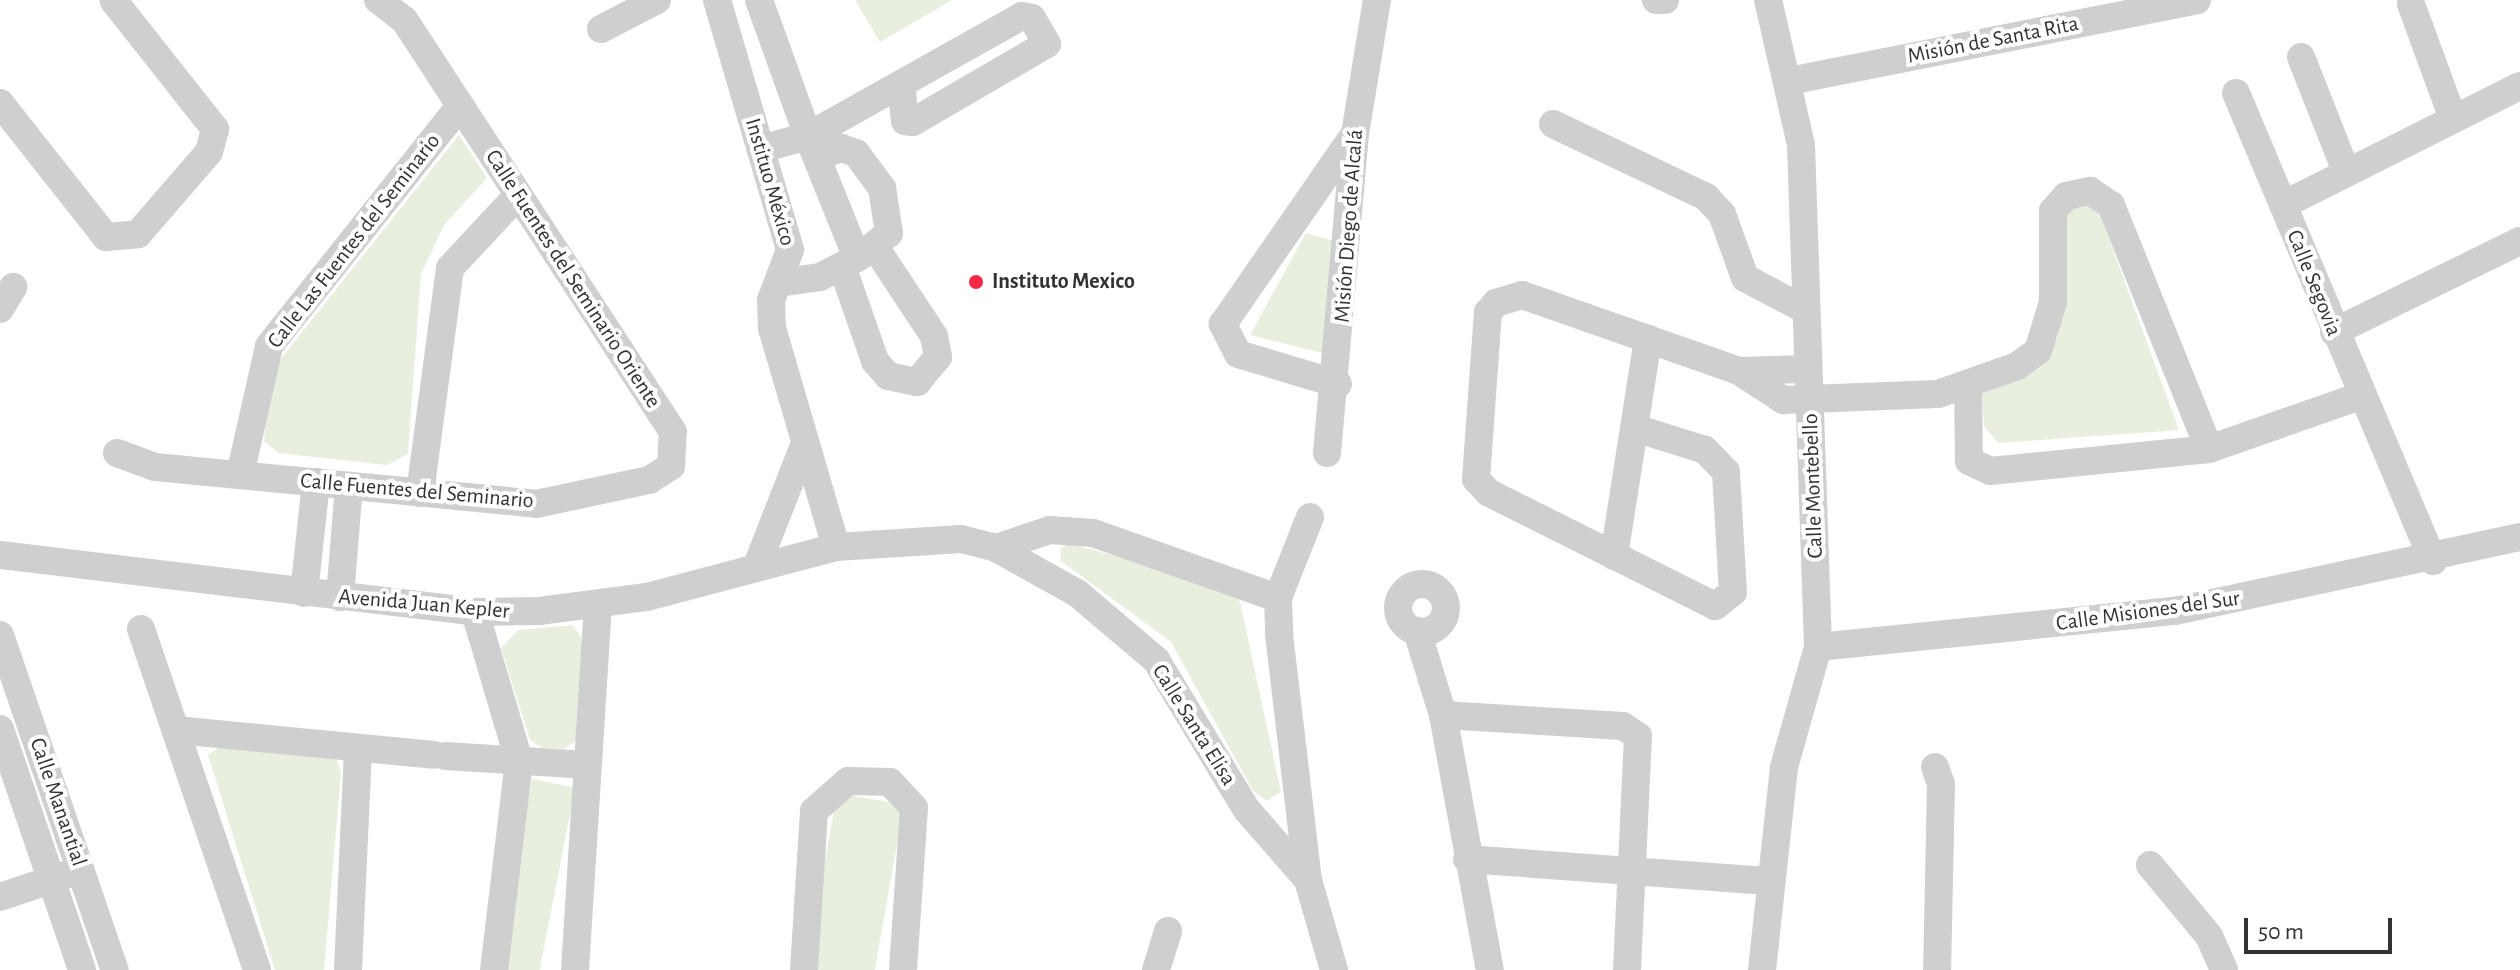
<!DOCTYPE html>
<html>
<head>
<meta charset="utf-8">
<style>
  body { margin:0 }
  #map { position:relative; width:2520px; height:970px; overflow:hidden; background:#fff; font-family:"Alegreya Sans",sans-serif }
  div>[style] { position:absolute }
  .green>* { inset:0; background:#e8efdf; transform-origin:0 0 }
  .minor>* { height:28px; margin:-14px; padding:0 14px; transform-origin:14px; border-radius:14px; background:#cfcfcf }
  .minor>.ring { margin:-14px; padding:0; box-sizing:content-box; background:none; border:28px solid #cfcfcf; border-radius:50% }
  .dots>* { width:22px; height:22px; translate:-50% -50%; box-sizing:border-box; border:4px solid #fff; border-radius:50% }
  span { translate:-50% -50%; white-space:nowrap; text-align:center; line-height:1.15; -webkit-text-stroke:8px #fff; paint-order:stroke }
  .street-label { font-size:22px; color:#323232 }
  .poi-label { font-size:22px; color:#323232; font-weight:700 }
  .left { translate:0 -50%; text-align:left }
  .scale { position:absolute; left:2244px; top:918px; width:148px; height:36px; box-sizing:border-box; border:4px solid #323232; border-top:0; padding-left:10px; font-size:24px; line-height:28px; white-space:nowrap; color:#323232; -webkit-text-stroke:6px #fff; paint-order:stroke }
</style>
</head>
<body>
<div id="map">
  <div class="green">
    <div style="clip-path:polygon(855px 0,952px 0,880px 42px)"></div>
    <div style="clip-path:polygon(459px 135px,487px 178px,444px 225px,421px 274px,408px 454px,387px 465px,279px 453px,264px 441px,271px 371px)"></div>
    <div style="clip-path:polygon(2067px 205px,2097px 206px,2179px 430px,1998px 443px,1984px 426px,1982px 394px,2031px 373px,2058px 338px)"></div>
    <div style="clip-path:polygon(1306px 233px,1335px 241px,1322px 353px,1250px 335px)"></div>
    <div style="clip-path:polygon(1071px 544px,1225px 586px,1240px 602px,1281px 792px,1267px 801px,1253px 791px,1171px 642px,1061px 561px,1060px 548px)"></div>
    <div style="clip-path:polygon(573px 625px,583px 640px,579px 738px,565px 749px,542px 748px,530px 740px,501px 648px,518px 630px)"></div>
    <div style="clip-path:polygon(226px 742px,335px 755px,341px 773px,324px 970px,275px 970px,208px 755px)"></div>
    <div style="left:532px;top:779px;width:44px;height:192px;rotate:11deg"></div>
    <div style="left:837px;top:793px;width:68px;height:177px;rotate:10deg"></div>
  </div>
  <div class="minor">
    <div style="left:717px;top:0;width:260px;rotate:73.7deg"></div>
    <div style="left:790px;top:250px;width:53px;rotate:110.8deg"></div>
    <div style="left:771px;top:300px;width:28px;rotate:88deg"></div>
    <div style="left:772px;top:328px;width:228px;rotate:73.7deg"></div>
    <div style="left:759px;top:0;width:145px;rotate:70.2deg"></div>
    <div style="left:808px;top:136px;width:49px;rotate:164.5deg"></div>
    <div style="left:1656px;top:0;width:9px"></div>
    <div style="left:2411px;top:4px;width:122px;rotate:69.9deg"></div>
    <div style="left:601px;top:29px;width:63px;rotate:-27.4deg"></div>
    <div style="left:2301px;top:57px;width:123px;rotate:68.5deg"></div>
    <div style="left:1789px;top:81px;width:416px;rotate:-11.2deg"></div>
    <div style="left:2236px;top:93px;width:508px;rotate:67.17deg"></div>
    <div style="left:0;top:103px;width:171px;rotate:51.7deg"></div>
    <div style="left:106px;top:237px;width:32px;rotate:-5deg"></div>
    <div style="left:138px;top:234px;width:108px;rotate:-49.1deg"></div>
    <div style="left:209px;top:152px;width:24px;rotate:-75deg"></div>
    <div style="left:215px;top:129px;width:164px;rotate:-128.3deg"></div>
    <div style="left:1553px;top:124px;width:170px;rotate:25.5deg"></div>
    <div style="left:1706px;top:197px;width:23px;rotate:47deg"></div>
    <div style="left:1722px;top:214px;width:68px;rotate:70.2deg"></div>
    <div style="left:1745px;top:278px;width:69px;rotate:27.7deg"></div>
    <div style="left:817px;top:157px;width:26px;rotate:-21deg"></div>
    <div style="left:841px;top:148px;width:16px;rotate:18deg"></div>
    <div style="left:856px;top:153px;width:44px;rotate:53.4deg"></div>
    <div style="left:882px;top:188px;width:46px;rotate:81.2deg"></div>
    <div style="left:889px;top:233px;width:36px;rotate:141deg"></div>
    <div style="left:2283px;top:205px;width:265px;rotate:-26.7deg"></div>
    <div style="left:842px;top:266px;width:101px;rotate:70.8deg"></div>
    <div style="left:875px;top:361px;width:20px;rotate:49deg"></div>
    <div style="left:888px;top:376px;width:30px;rotate:12deg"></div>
    <div style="left:917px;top:382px;width:33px;rotate:-50deg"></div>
    <div style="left:938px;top:357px;width:21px;rotate:-101deg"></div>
    <div style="left:934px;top:336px;width:107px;rotate:-123.5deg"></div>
    <div style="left:778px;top:283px;width:42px;rotate:-8.1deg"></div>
    <div style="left:820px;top:277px;width:42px;rotate:-27.2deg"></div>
    <div style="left:857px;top:258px;width:131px;rotate:-111.9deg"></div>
    <div style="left:808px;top:136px;width:245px;rotate:-29.3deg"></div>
    <div style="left:1022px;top:16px;width:10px;rotate:11deg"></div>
    <div style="left:1032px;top:18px;width:30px;rotate:60deg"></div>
    <div style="left:1047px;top:44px;width:155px;rotate:149.8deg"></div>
    <div style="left:913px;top:122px;width:8px;rotate:-173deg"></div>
    <div style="left:905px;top:121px;width:36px;rotate:-96deg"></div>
    <div style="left:0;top:309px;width:26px;rotate:-59deg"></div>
    <div style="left:2334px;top:332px;width:207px;rotate:-26.1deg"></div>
    <div style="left:1739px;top:371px;width:69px;rotate:-1.7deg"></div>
    <div style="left:1338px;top:384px;width:104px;rotate:-163.3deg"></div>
    <div style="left:1238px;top:354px;width:34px;rotate:-117deg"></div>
    <div style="left:1223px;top:324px;width:230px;rotate:-55.3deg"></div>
    <div style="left:1968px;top:384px;width:77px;rotate:89.3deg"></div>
    <div style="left:1969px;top:461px;width:23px;rotate:25deg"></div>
    <div style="left:1990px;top:471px;width:220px;rotate:-5.7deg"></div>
    <div style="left:2209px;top:449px;width:160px;rotate:-19.3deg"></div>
    <div style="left:1635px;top:428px;width:73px;rotate:17.4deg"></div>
    <div style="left:1705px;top:450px;width:30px;rotate:46deg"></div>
    <div style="left:1726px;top:472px;width:120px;rotate:86.7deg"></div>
    <div style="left:1733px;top:592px;width:23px;rotate:142deg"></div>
    <div style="left:1715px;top:606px;width:253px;rotate:-153.4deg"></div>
    <div style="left:1489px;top:493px;width:19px;rotate:-133deg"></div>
    <div style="left:1476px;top:479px;width:167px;rotate:-85.9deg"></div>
    <div style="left:1488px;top:312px;width:12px;rotate:-48deg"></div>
    <div style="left:1496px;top:303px;width:27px;rotate:-17deg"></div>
    <div style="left:1522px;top:295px;width:230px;rotate:19.3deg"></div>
    <div style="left:1739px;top:371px;width:53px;rotate:33.4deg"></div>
    <div style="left:1783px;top:400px;width:155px;rotate:-2.2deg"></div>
    <div style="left:1938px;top:394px;width:84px;rotate:-19.5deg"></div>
    <div style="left:2017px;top:366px;width:26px;rotate:-36deg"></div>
    <div style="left:2038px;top:351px;width:51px;rotate:-73deg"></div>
    <div style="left:2053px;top:302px;width:91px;rotate:-90deg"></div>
    <div style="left:2053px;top:211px;width:20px;rotate:-49deg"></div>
    <div style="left:2066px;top:196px;width:25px;rotate:-12deg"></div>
    <div style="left:2090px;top:191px;width:25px;rotate:34deg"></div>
    <div style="left:2111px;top:205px;width:263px;rotate:68.1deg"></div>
    <div style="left:117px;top:453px;width:40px;rotate:20.2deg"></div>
    <div style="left:155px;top:467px;width:383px;rotate:5.5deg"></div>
    <div style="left:536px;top:504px;width:116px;rotate:-12deg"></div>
    <div style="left:649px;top:480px;width:26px;rotate:-32deg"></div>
    <div style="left:671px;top:466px;width:34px;rotate:-87deg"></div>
    <div style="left:673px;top:432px;width:492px;rotate:-123.1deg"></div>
    <div style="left:404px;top:20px;width:33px;rotate:-142deg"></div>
    <div style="left:1327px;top:453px;width:320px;rotate:-85deg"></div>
    <div style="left:1355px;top:134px;width:136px;rotate:-80.7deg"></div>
    <div style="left:240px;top:475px;width:132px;rotate:-77.3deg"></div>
    <div style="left:269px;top:346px;width:307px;rotate:-51.5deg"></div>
    <div style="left:420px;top:493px;width:227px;rotate:-82.4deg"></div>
    <div style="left:450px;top:268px;width:100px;rotate:-47deg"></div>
    <div style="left:1310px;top:517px;width:87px;rotate:111.6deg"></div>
    <div style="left:1278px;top:598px;width:36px;rotate:88deg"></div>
    <div style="left:1279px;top:634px;width:248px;rotate:83.3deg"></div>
    <div style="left:1308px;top:880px;width:94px;rotate:73.9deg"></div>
    <div style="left:996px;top:548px;width:57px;rotate:-18.4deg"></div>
    <div style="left:1050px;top:530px;width:43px;rotate:4deg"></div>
    <div style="left:1093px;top:533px;width:196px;rotate:19.4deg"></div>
    <div style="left:0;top:555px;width:478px;rotate:6.8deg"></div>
    <div style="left:475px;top:612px;width:64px;rotate:-0.9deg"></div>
    <div style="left:539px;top:611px;width:109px;rotate:-7.4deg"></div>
    <div style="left:647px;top:597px;width:196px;rotate:-14.8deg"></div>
    <div style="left:836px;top:547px;width:125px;rotate:-3.7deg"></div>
    <div style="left:961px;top:539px;width:36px;rotate:14deg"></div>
    <div style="left:996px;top:548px;width:93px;rotate:29.1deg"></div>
    <div style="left:1077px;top:593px;width:104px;rotate:40.3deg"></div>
    <div style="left:1156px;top:660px;width:175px;rotate:58.8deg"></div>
    <div style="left:1247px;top:810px;width:93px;rotate:48.9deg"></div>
    <div style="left:1614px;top:556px;width:220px;rotate:-81.1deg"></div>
    <div style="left:756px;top:568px;width:129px;rotate:-68.6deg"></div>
    <div class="ring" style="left:1398px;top:584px;width:20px;height:20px"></div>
    <div style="left:304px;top:593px;width:112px;rotate:-83.8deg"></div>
    <div style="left:340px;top:597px;width:111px;rotate:-85.4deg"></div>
    <div style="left:475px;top:612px;width:155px;rotate:73.5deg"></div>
    <div style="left:519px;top:761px;width:210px;rotate:96.8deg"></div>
    <div style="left:141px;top:629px;width:360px;rotate:71.2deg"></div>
    <div style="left:1417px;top:631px;width:88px;rotate:72.8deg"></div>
    <div style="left:1443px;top:715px;width:259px;rotate:79.6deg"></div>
    <div style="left:0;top:635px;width:354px;rotate:71.1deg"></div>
    <div style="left:1818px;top:647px;width:359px;rotate:-5.8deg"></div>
    <div style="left:2175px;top:611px;width:353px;rotate:-12.1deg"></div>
    <div style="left:1443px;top:715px;width:180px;rotate:3.5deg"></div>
    <div style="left:1623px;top:726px;width:18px;rotate:34deg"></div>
    <div style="left:1638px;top:736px;width:234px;rotate:92.7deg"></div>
    <div style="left:0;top:729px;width:255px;rotate:71.2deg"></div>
    <div style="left:176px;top:730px;width:259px;rotate:5.5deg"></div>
    <div style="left:445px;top:756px;width:143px;rotate:3.6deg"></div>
    <div style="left:1935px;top:767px;width:18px;rotate:71deg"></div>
    <div style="left:1941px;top:784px;width:186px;rotate:91.2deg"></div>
    <div style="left:1467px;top:859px;width:301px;rotate:4.2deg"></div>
    <div style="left:2150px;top:865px;width:92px;rotate:50.3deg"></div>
    <div style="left:2209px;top:936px;width:37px;rotate:66deg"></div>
    <div style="left:0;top:897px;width:72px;rotate:-18.7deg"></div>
    <div style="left:348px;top:970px;width:222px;rotate:-87.4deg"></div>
    <div style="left:575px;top:970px;width:365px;rotate:-86.4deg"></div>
    <div style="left:804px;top:970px;width:159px;rotate:-86.4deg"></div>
    <div style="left:814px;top:811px;width:45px;rotate:-41.4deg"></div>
    <div style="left:848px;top:781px;width:42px;rotate:1.4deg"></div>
    <div style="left:890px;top:782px;width:35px;rotate:47deg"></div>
    <div style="left:914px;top:808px;width:162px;rotate:93.9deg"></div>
    <div style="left:1156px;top:970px;width:41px;rotate:-72.9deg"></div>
    <div style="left:1762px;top:970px;width:204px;rotate:-83.8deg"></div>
    <div style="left:1784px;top:767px;width:125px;rotate:-74.2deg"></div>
    <div style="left:1818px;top:647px;width:502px;rotate:-91.94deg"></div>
    <div style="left:1801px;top:145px;width:149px;rotate:-102.8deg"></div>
  </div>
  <div class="dots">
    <div style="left:976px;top:282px;background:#f42842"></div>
  </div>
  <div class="street-label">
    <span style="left:1993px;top:40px;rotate:-11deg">Misión de Santa Rita</span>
    <span style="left:770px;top:182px;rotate:74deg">Instituo México</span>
    <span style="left:1349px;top:226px;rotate:-86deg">Misión Diego de Alcalá</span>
    <span style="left:354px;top:241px;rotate:-52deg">Calle Las Fuentes del Seminario</span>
    <span style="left:573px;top:279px;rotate:57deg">Calle Fuentes del Seminario Oriente</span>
    <span style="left:2314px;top:283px;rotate:68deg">Calle Segovia</span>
    <span style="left:1813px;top:486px;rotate:-92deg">Calle Montebello</span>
    <span style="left:417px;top:491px;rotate:5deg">Calle Fuentes del Seminario</span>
    <span style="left:424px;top:604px;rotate:5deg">Avenida Juan Kepler</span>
    <span style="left:2148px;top:611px;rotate:-8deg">Calle Misiones del Sur</span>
    <span style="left:1194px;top:725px;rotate:58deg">Calle Santa Elisa</span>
    <span style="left:58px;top:802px;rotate:71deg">Calle Manantial</span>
  </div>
  <div class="poi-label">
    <span class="left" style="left:992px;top:282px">Instituto Mexico</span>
  </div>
  <div class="scale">50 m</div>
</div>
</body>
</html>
